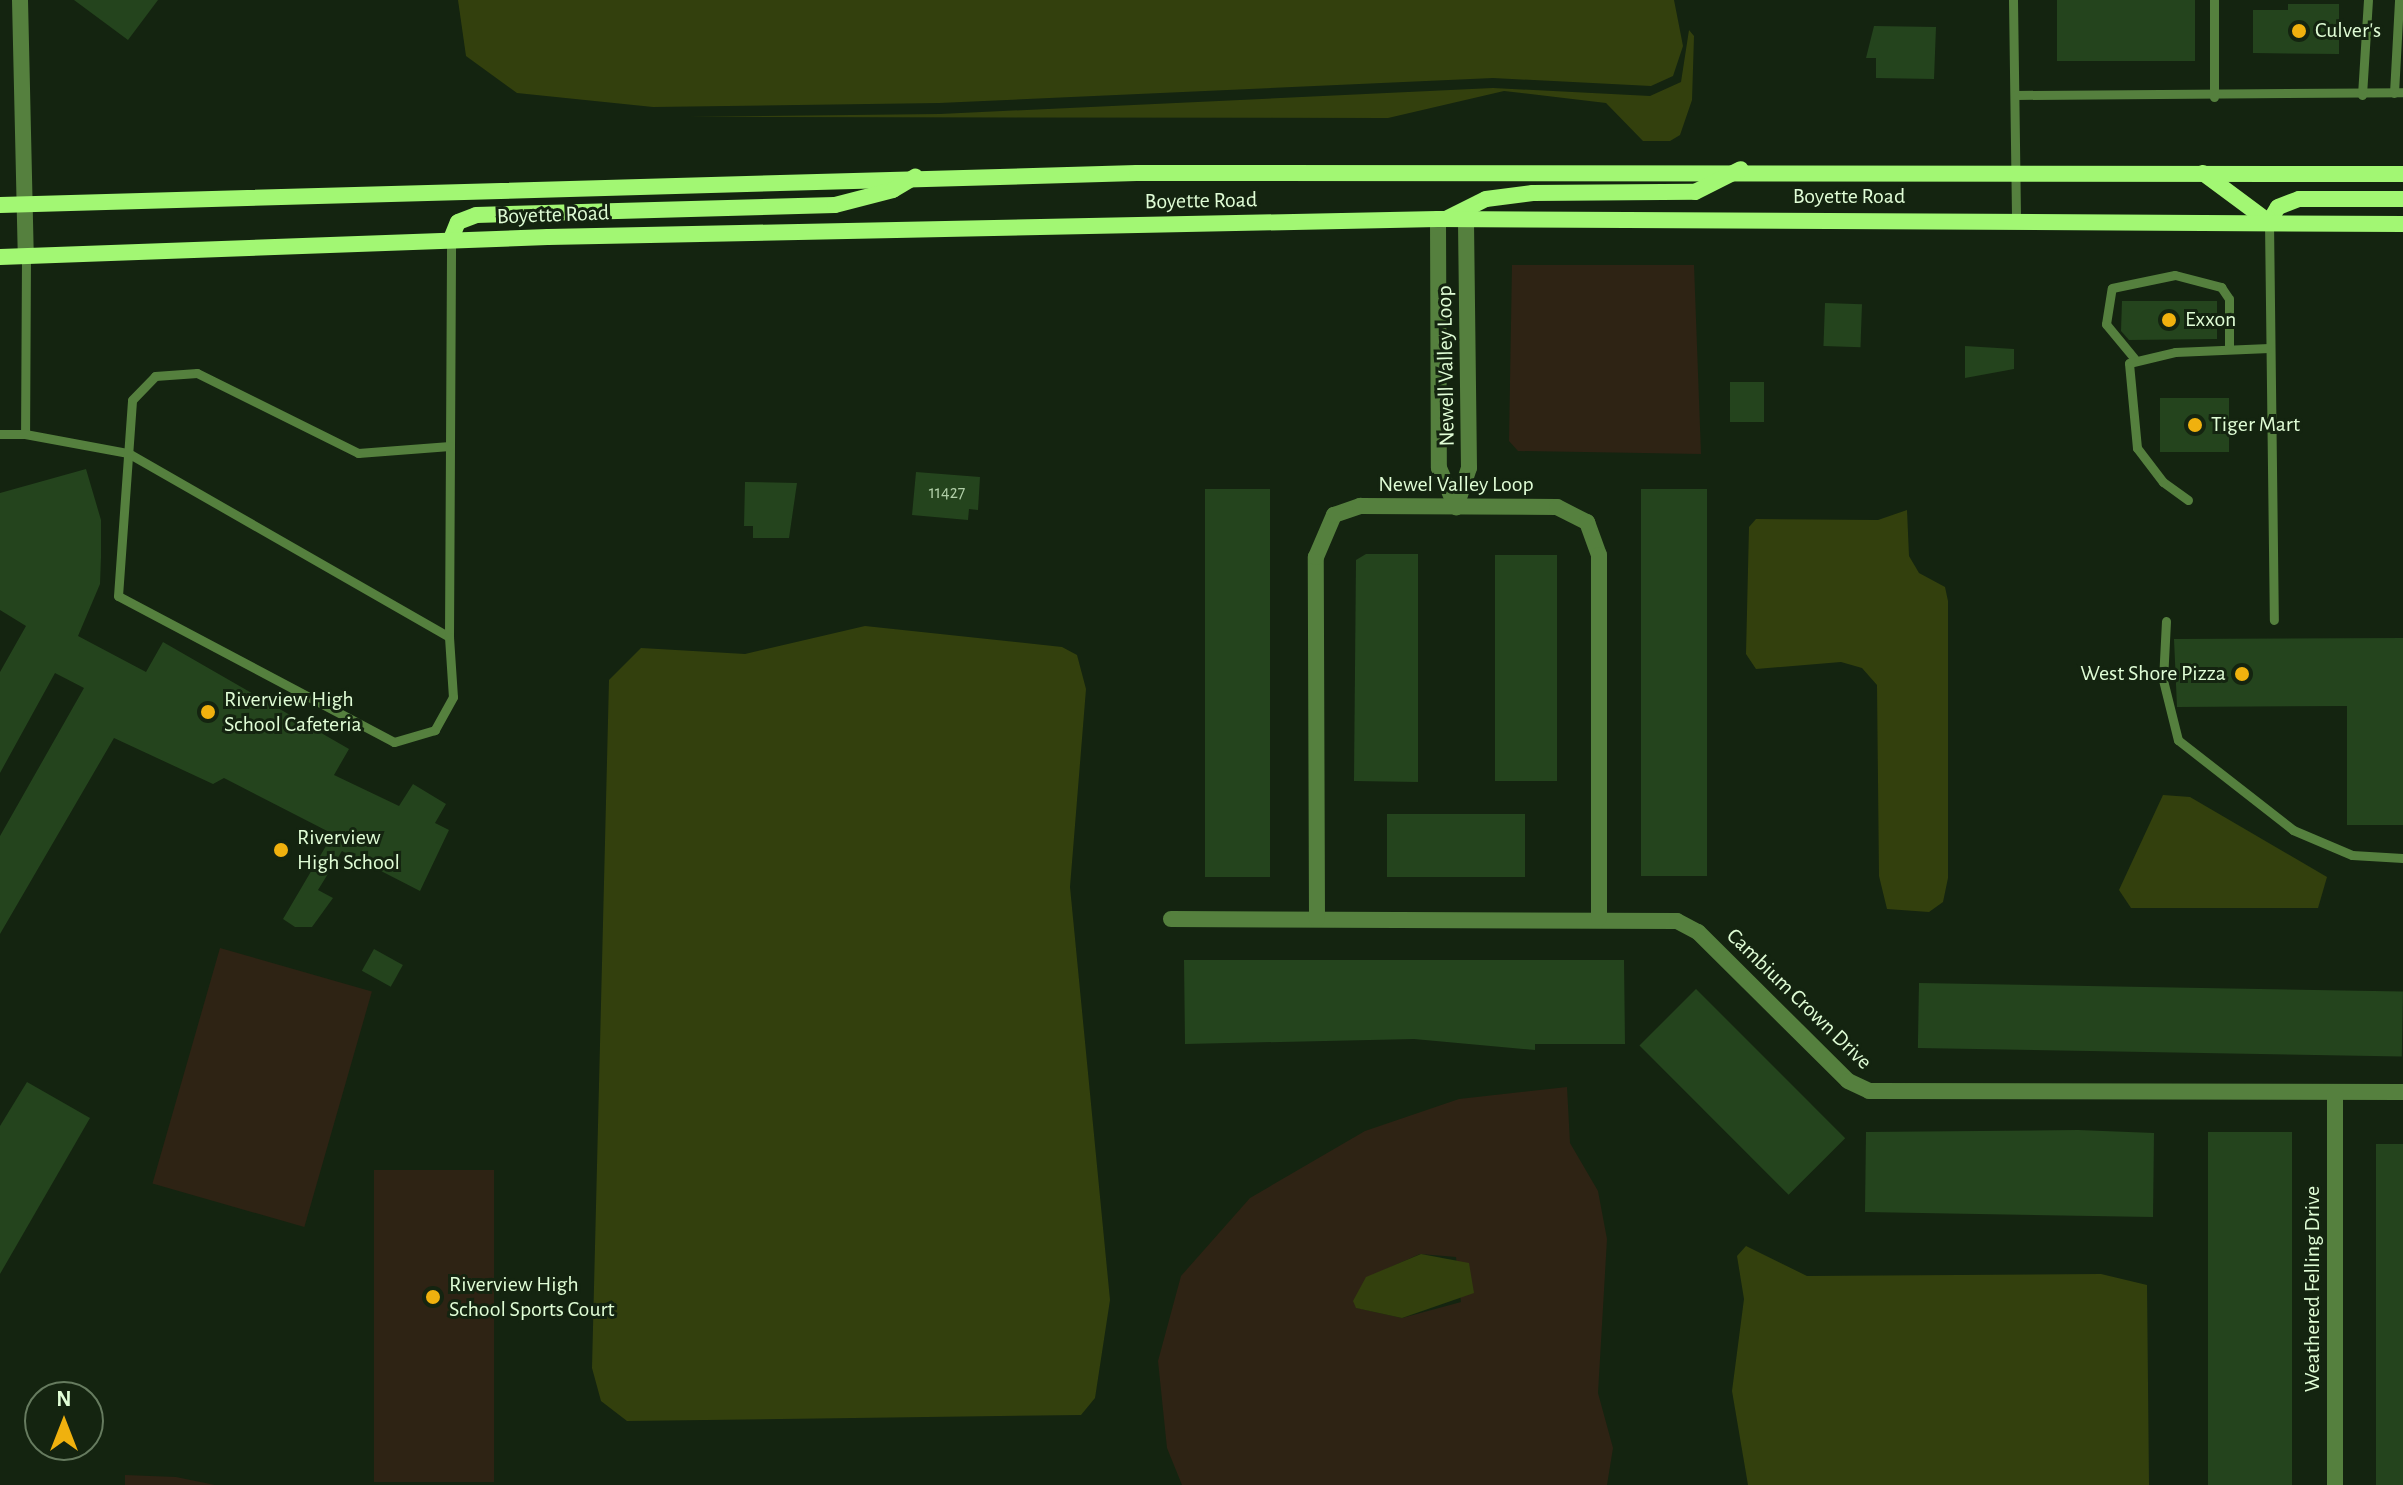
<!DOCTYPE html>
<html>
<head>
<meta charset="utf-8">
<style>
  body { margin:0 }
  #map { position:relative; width:2403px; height:1485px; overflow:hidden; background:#142410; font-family:"Alegreya Sans",sans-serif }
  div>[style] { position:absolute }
  .green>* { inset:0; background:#2e2314; transform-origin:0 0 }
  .water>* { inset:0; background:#33400d }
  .building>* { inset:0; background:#24441d; transform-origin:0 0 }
  .lane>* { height:9px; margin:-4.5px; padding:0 4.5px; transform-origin:4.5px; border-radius:4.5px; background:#55803e }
  .street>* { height:16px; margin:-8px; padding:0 8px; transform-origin:8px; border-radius:8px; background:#55803e }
  .secondary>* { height:16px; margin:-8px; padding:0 8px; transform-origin:8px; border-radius:8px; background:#a2f773 }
  .dots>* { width:22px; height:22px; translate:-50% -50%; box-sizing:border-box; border:4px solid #142410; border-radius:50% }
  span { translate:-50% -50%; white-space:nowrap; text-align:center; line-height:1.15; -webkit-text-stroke:6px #142410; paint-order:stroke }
  .number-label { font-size:18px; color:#b1cfa8 }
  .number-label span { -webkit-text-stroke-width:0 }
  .poi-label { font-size:22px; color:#e0fdd6 }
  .left { translate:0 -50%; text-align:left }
  .right { translate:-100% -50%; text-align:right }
  .street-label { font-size:22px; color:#e0fdd6 }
  .north { position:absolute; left:24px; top:1381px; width:80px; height:80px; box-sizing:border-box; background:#142410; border:2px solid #667b5f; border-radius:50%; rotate:0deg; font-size:22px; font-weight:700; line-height:32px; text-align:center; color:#e0fdd6 }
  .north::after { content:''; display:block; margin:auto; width:28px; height:36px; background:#f0b10e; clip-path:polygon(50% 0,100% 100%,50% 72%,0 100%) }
</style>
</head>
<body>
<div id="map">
  <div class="green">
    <div style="clip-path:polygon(1512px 265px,1694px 265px,1701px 454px,1518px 451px,1509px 441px)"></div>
    <div style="left:220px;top:948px;width:158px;height:245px;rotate:16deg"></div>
    <div style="clip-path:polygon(evenodd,1567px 1087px,1570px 1143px,1598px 1191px,1607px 1239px,1598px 1393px,1613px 1448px,1607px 1485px,1182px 1485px,1167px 1448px,1158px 1361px,1181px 1276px,1250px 1198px,1365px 1131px,1459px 1099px,1567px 1087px,1420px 1254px,1456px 1257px,1461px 1302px,1402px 1318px,1357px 1308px,1366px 1278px,1420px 1254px)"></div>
    <div style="left:494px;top:1170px;width:312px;height:120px;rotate:90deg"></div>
    <div style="clip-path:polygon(125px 1475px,176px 1477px,215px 1485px,125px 1485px)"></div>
  </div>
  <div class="water">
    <div style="clip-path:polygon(458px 0,1674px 0,1683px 46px,1673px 76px,1651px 86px,1493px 78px,939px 103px,653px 107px,517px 93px,466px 56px)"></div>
    <div style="clip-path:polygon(1689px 30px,1694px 36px,1692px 100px,1680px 135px,1670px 141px,1643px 141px,1606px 103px,1504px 91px,1388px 118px,688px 117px,940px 114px,1493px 88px,1650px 96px,1681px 82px)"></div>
    <div style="clip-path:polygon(1907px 510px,1909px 556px,1919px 573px,1945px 587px,1948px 601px,1948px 878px,1943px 902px,1929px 912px,1887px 909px,1879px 876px,1877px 685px,1862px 668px,1841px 662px,1756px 669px,1746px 654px,1749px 527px,1756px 519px,1878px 520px)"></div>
    <div style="clip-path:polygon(865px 626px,1062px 647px,1077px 655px,1086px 689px,1070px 887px,1110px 1300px,1095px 1398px,1081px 1415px,627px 1421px,601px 1401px,592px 1368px,609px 680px,641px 648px,745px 654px)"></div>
    <div style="clip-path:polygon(2163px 795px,2190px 797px,2327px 877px,2318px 908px,2131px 908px,2119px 890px)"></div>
    <div style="clip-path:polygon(1746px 1246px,1807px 1276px,2101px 1274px,2147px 1285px,2149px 1485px,1748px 1485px,1732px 1391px,1744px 1299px,1737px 1256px)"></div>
    <div style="clip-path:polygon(1421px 1254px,1469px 1263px,1474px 1293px,1402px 1318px,1356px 1308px,1353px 1301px,1366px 1277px)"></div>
  </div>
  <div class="building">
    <div style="clip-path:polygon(74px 0,158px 0,128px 40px)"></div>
    <div style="left:2057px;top:0;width:138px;height:61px"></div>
    <div style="clip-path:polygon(2288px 4px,2339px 4px,2339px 54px,2253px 53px,2253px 10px,2288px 10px)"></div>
    <div style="clip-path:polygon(1874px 26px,1936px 27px,1934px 79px,1876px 78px,1876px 58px,1866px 58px)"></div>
    <div style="clip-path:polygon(2122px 301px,2217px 301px,2217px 339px,2129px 340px,2121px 331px)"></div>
    <div style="left:1825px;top:303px;width:37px;height:43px;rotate:2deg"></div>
    <div style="clip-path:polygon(1965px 346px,2014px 349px,2014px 369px,1965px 378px)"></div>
    <div style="left:1730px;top:382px;width:34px;height:40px"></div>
    <div style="left:2160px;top:398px;width:69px;height:54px"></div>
    <div style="clip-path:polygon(86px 469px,101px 520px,101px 557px,100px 584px,78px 636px,146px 672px,163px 642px,349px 749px,334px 775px,399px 806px,413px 784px,446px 804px,435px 823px,449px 830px,420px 891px,342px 851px,318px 890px,333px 898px,312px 927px,295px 927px,283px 919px,333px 834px,224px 778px,213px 784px,114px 738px,0 934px,0 836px,84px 688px,55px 673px,0 773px,0 672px,26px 626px,0 610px,0 493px)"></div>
    <div style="clip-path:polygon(916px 472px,980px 477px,978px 510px,969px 509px,968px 520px,912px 515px)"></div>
    <div style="clip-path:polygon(745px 482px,797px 483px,789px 538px,753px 538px,753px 526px,744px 526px)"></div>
    <div style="left:1205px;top:489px;width:65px;height:388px"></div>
    <div style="left:1641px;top:489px;width:66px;height:387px"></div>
    <div style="clip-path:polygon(1366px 554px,1418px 554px,1418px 782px,1354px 781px,1356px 560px)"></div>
    <div style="left:1495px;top:555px;width:62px;height:226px"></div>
    <div style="clip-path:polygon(2403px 638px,2403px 825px,2347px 825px,2347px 706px,2177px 707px,2174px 639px)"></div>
    <div style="left:1525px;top:814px;width:63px;height:138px;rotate:90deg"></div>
    <div style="left:374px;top:949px;width:33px;height:25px;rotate:29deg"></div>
    <div style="clip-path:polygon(1184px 960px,1624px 960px,1625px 1044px,1535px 1044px,1535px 1050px,1414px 1039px,1185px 1044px)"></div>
    <div style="left:1919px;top:983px;width:484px;height:65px;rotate:1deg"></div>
    <div style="left:1696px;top:989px;width:211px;height:80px;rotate:45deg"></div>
    <div style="clip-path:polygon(27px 1082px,90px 1118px,0 1274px,0 1126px)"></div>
    <div style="clip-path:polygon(2078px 1130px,2154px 1133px,2153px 1217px,1865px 1212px,1866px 1132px)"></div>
    <div style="left:2292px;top:1132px;width:353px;height:84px;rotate:90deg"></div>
    <div style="left:2376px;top:1144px;width:27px;height:341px"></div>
  </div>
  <div class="lane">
    <div style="left:2013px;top:0;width:219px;rotate:89.2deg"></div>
    <div style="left:2214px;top:0;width:97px;rotate:90deg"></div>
    <div style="left:2394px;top:93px;width:93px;rotate:-86.9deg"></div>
    <div style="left:2015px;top:95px;width:388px;rotate:-0.4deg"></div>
    <div style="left:2362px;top:95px;width:95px;rotate:-86.4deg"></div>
    <div style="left:2269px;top:222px;width:398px;rotate:89.3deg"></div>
    <div style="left:26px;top:257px;width:177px;rotate:90.3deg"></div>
    <div style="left:25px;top:434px;width:105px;rotate:10.5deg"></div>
    <div style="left:128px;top:453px;width:370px;rotate:29.8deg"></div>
    <div style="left:449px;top:637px;width:398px;rotate:-89.7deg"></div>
    <div style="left:2134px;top:358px;width:44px;rotate:-129.5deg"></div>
    <div style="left:2106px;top:324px;width:36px;rotate:-81deg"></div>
    <div style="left:2112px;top:288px;width:64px;rotate:-11.7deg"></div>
    <div style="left:2175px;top:275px;width:48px;rotate:14.6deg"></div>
    <div style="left:2221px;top:287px;width:14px;rotate:56deg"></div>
    <div style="left:2229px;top:299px;width:50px;rotate:90deg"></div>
    <div style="left:0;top:434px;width:25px"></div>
    <div style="left:2188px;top:500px;width:31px;rotate:-144deg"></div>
    <div style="left:2163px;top:482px;width:43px;rotate:-127.4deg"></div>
    <div style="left:2137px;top:448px;width:85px;rotate:-95.4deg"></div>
    <div style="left:2129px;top:363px;width:47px;rotate:-13.4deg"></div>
    <div style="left:2175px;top:352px;width:94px;rotate:-2.4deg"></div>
    <div style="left:2166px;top:621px;width:59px;rotate:92.9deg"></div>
    <div style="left:2163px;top:680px;width:62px;rotate:76deg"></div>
    <div style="left:2178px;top:740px;width:146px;rotate:38deg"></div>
    <div style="left:2293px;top:830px;width:64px;rotate:23deg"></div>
    <div style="left:2352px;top:855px;width:51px;rotate:3.4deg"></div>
    <div style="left:449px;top:637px;width:60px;rotate:86.2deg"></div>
    <div style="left:453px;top:697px;width:38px;rotate:119deg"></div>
    <div style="left:435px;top:730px;width:43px;rotate:163.7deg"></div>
    <div style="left:394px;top:742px;width:312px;rotate:-152.1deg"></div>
    <div style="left:118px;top:596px;width:196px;rotate:-85.9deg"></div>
    <div style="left:132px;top:400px;width:33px;rotate:-46deg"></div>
    <div style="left:155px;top:376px;width:42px;rotate:-4.1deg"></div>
    <div style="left:197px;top:373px;width:180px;rotate:26.4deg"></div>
    <div style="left:358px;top:453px;width:92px;rotate:-4.4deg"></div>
  </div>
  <div class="street">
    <div style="left:20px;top:0;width:257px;rotate:88.7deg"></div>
    <div style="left:1438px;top:219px;width:249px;rotate:89.8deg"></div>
    <div style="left:1439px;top:468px;width:43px;rotate:66.4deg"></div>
    <div style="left:1456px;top:507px;width:41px;rotate:-71.6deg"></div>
    <div style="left:1469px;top:468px;width:249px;rotate:-90.7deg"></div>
    <div style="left:1171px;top:919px;width:506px;rotate:0.23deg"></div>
    <div style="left:1677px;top:921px;width:24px;rotate:28deg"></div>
    <div style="left:1698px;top:932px;width:211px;rotate:44.8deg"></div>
    <div style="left:1848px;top:1081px;width:23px;rotate:25deg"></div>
    <div style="left:1869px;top:1091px;width:534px;rotate:0.11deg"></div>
    <div style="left:1317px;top:919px;width:362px;rotate:-90.2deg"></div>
    <div style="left:1316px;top:557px;width:46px;rotate:-66.8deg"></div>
    <div style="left:1334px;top:515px;width:28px;rotate:-19deg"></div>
    <div style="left:1360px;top:506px;width:197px;rotate:0.3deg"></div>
    <div style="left:1557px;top:507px;width:34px;rotate:27deg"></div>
    <div style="left:1587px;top:522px;width:35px;rotate:70deg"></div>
    <div style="left:1599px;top:555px;width:363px;rotate:90deg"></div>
    <div style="left:2335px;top:1092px;width:393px;rotate:90deg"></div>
  </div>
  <div class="secondary">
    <div style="left:2203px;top:173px;width:82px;rotate:36.6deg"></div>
    <div style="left:0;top:205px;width:1137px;rotate:-1.61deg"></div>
    <div style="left:1137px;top:173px;width:1266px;rotate:0.05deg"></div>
    <div style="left:1448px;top:218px;width:42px;rotate:-26.6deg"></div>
    <div style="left:1486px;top:199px;width:47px;rotate:-7.3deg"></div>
    <div style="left:1533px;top:193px;width:162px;rotate:-0.4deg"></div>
    <div style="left:1695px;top:192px;width:51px;rotate:-26.6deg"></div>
    <div style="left:2269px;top:222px;width:17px;rotate:-59deg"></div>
    <div style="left:2278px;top:207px;width:22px;rotate:-21deg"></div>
    <div style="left:2299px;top:199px;width:104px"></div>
    <div style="left:451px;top:239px;width:18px;rotate:-68deg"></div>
    <div style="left:458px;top:222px;width:19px;rotate:-21deg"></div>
    <div style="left:476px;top:215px;width:359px;rotate:-1.6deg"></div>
    <div style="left:835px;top:205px;width:60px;rotate:-14.5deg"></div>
    <div style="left:893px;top:190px;width:26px;rotate:-31deg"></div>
    <div style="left:0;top:257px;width:548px;rotate:-2.09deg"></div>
    <div style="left:548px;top:237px;width:890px;rotate:-1.16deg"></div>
    <div style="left:1438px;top:219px;width:965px;rotate:0.3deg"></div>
  </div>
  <div class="dots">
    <div style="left:2299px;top:31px;background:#f0b10e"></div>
    <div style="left:2169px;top:320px;background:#f0b10e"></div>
    <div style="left:2195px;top:425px;background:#f0b10e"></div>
    <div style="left:2242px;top:674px;background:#f0b10e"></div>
    <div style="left:208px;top:712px;background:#f0b10e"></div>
    <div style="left:281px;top:850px;background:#f0b10e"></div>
    <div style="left:433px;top:1297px;background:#f0b10e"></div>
  </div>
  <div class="number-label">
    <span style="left:947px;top:493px">11427</span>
  </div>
  <div class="poi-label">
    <span class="left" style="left:2315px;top:31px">Culver's</span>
    <span class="left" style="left:2185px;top:320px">Exxon</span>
    <span class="left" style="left:2211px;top:425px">Tiger Mart</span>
    <span class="right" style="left:2226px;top:674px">West Shore Pizza</span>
    <span class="left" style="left:224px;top:712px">Riverview High<br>School Cafeteria</span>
    <span class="left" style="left:297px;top:850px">Riverview<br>High School</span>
    <span class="left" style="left:449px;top:1297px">Riverview High<br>School Sports Court</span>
  </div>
  <div class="street-label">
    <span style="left:1849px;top:197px">Boyette Road</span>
    <span style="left:1201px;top:201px;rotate:-1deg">Boyette Road</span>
    <span style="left:553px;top:215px;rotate:-2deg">Boyette Road</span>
    <span style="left:1446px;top:366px;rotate:-91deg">Newell Valley Loop</span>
    <span style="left:1456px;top:485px">Newel Valley Loop</span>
    <span style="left:1799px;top:999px;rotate:44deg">Cambium Crown Drive</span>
    <span style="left:2313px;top:1289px;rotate:-90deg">Weathered Felling Drive</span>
  </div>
  <div class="north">N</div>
</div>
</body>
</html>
